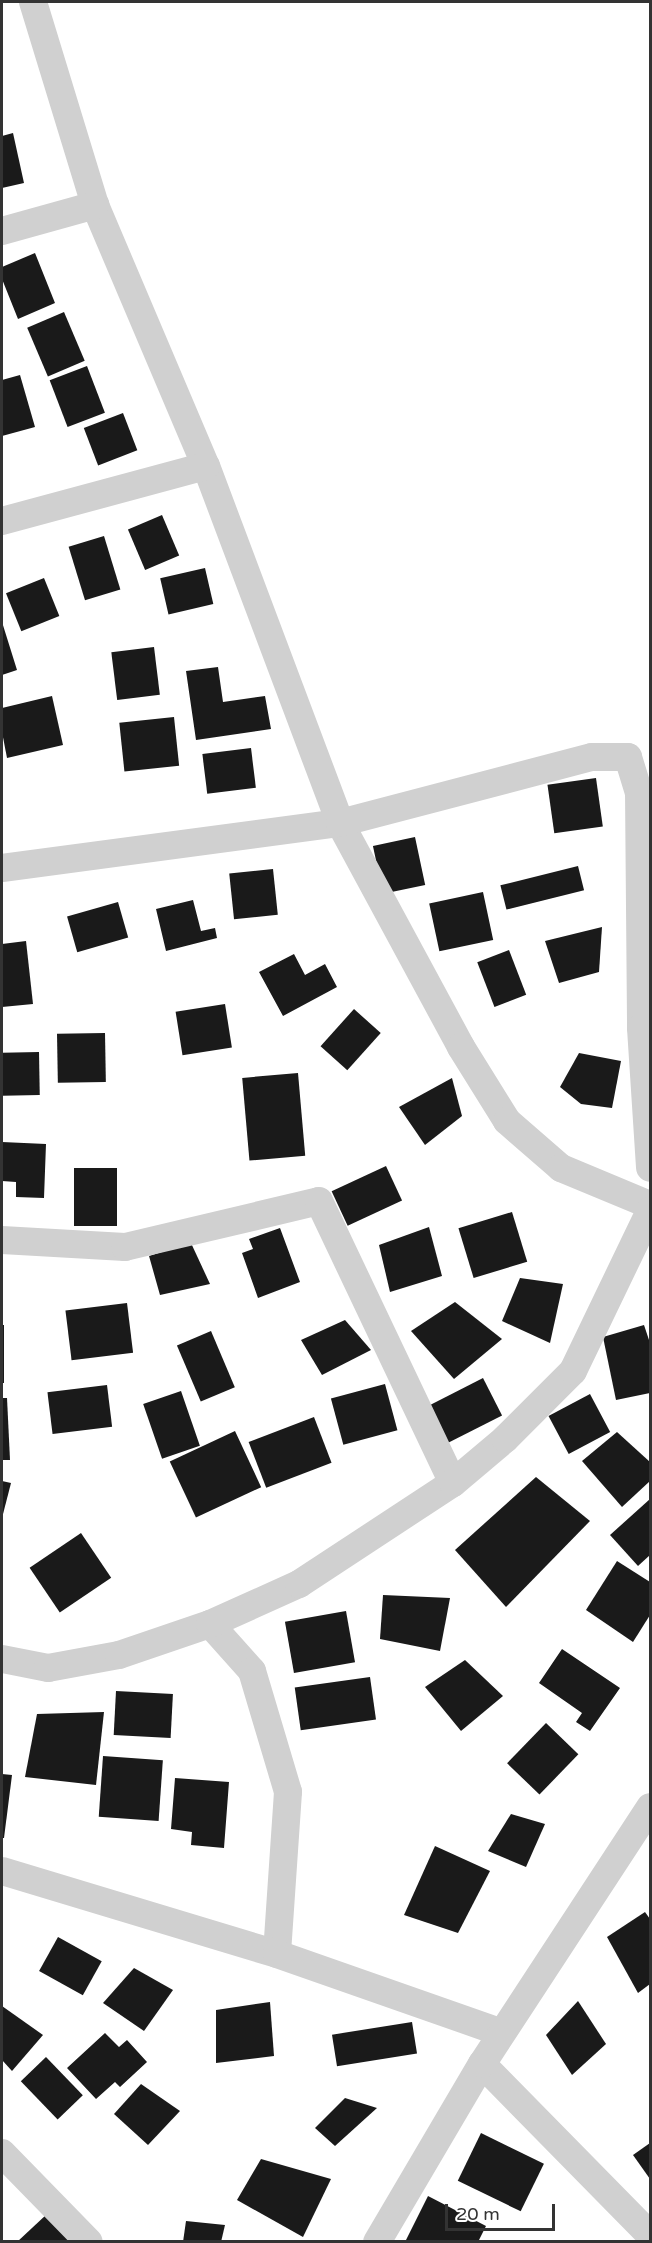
<!DOCTYPE html>
<html>
<head>
<meta charset="utf-8">
<style>
  body { margin:0 }
  #map { position:relative; width:652px; height:2243px; overflow:hidden; background:#fff; font-family:"Varela Round",sans-serif }
  div>[style] { position:absolute }
  .building>* { inset:0; background:#1a1a1a; transform-origin:0 0 }
  .minor>* { height:28px; margin:-14px; padding:0 14px; transform-origin:14px; border-radius:14px; background:#d0d0d0 }
  span { translate:-50% -50%; white-space:nowrap; text-align:center; line-height:1.15; -webkit-text-stroke:6px #fff; paint-order:stroke }
  .frame { position:absolute; inset:0; border:3px solid #333; pointer-events:none }
  .scale { position:absolute; left:445px; top:2204px; width:110px; height:27px; box-sizing:border-box; border:3px solid #333; border-top:0; padding-left:8px; font-size:18px; line-height:21px; white-space:nowrap; color:#333; -webkit-text-stroke:4px #fff; paint-order:stroke }
</style>
</head>
<body>
<div id="map">
  <div class="building">
    <div style="clip-path:polygon(13px 133px,24px 183px,2px 188px,2px 136px)"></div>
    <div style="clip-path:polygon(35px 253px,55px 303px,18px 319px,2px 279px,2px 267px)"></div>
    <div style="left:64px;top:312px;width:53px;height:40px;rotate:67deg"></div>
    <div style="left:87px;top:366px;width:50px;height:40px;rotate:69deg"></div>
    <div style="clip-path:polygon(20px 375px,35px 427px,2px 436px,2px 380px)"></div>
    <div style="left:123px;top:413px;width:40px;height:42px;rotate:69deg"></div>
    <div style="left:162px;top:515px;width:44px;height:37px;rotate:67deg"></div>
    <div style="left:104px;top:536px;width:56px;height:37px;rotate:73deg"></div>
    <div style="left:205px;top:568px;width:37px;height:46px;rotate:77deg"></div>
    <div style="left:44px;top:578px;width:41px;height:41px;rotate:68deg"></div>
    <div style="clip-path:polygon(2px 622px,17px 670px,2px 675px)"></div>
    <div style="left:154px;top:647px;width:48px;height:43px;rotate:83deg"></div>
    <div style="clip-path:polygon(218px 667px,223px 702px,265px 696px,271px 729px,196px 740px,186px 671px)"></div>
    <div style="clip-path:polygon(52px 696px,63px 745px,7px 758px,2px 732px,2px 708px)"></div>
    <div style="left:174px;top:717px;width:49px;height:55px;rotate:84deg"></div>
    <div style="left:251px;top:748px;width:40px;height:49px;rotate:83deg"></div>
    <div style="left:596px;top:778px;width:49px;height:49px;rotate:82deg"></div>
    <div style="left:415px;top:837px;width:49px;height:43px;rotate:78deg"></div>
    <div style="left:578px;top:866px;width:25px;height:80px;rotate:76deg"></div>
    <div style="left:273px;top:869px;width:46px;height:44px;rotate:84deg"></div>
    <div style="left:483px;top:892px;width:49px;height:55px;rotate:78deg"></div>
    <div style="clip-path:polygon(193px 900px,201px 931px,215px 928px,217px 938px,166px 951px,156px 909px)"></div>
    <div style="left:118px;top:902px;width:37px;height:53px;rotate:74deg"></div>
    <div style="clip-path:polygon(602px 927px,599px 972px,559px 983px,545px 941px)"></div>
    <div style="clip-path:polygon(26px 941px,33px 1004px,2px 1007px,2px 944px)"></div>
    <div style="left:509px;top:950px;width:48px;height:34px;rotate:69deg"></div>
    <div style="clip-path:polygon(294px 954px,305px 975px,325px 964px,337px 987px,283px 1016px,259px 972px)"></div>
    <div style="left:225px;top:1004px;width:44px;height:50px;rotate:81deg"></div>
    <div style="left:354px;top:1009px;width:36px;height:50px;rotate:42deg"></div>
    <div style="left:105px;top:1033px;width:49px;height:48px;rotate:89deg"></div>
    <div style="left:39px;top:1052px;width:43px;height:37px;rotate:89deg"></div>
    <div style="clip-path:polygon(579px 1053px,621px 1061px,612px 1108px,581px 1104px,560px 1087px)"></div>
    <div style="left:298px;top:1073px;width:83px;height:56px;rotate:85deg"></div>
    <div style="clip-path:polygon(452px 1078px,462px 1116px,425px 1145px,399px 1107px)"></div>
    <div style="clip-path:polygon(2px 1142px,46px 1144px,44px 1198px,16px 1197px,16px 1182px,2px 1181px)"></div>
    <div style="left:386px;top:1166px;width:38px;height:60px;rotate:65deg"></div>
    <div style="left:74px;top:1168px;width:43px;height:58px"></div>
    <div style="left:512px;top:1212px;width:52px;height:56px;rotate:73deg"></div>
    <div style="clip-path:polygon(429px 1227px,442px 1276px,390px 1292px,379px 1245px)"></div>
    <div style="clip-path:polygon(280px 1228px,300px 1282px,258px 1298px,242px 1253px,253px 1249px,249px 1239px)"></div>
    <div style="clip-path:polygon(191px 1243px,210px 1284px,160px 1295px,149px 1256px)"></div>
    <div style="clip-path:polygon(520px 1278px,563px 1284px,550px 1343px,502px 1321px)"></div>
    <div style="clip-path:polygon(455px 1302px,502px 1339px,454px 1379px,411px 1331px)"></div>
    <div style="left:127px;top:1303px;width:50px;height:62px;rotate:83deg"></div>
    <div style="clip-path:polygon(345px 1320px,371px 1350px,322px 1375px,301px 1340px)"></div>
    <div style="left:2px;top:1325px;width:2px;height:58px"></div>
    <div style="clip-path:polygon(644px 1325px,650px 1343px,650px 1393px,616px 1400px,603px 1337px)"></div>
    <div style="left:211px;top:1331px;width:61px;height:37px;rotate:67deg"></div>
    <div style="left:483px;top:1378px;width:42px;height:61px;rotate:63deg"></div>
    <div style="left:385px;top:1384px;width:48px;height:56px;rotate:75deg"></div>
    <div style="left:107px;top:1385px;width:42px;height:60px;rotate:83deg"></div>
    <div style="left:181px;top:1391px;width:58px;height:40px;rotate:71deg"></div>
    <div style="left:590px;top:1394px;width:43px;height:47px;rotate:62deg"></div>
    <div style="clip-path:polygon(2px 1398px,7px 1398px,10px 1460px,2px 1460px)"></div>
    <div style="left:314px;top:1417px;width:49px;height:70px;rotate:69deg"></div>
    <div style="left:235px;top:1431px;width:62px;height:72px;rotate:65deg"></div>
    <div style="clip-path:polygon(617px 1432px,650px 1462px,650px 1481px,622px 1507px,582px 1461px)"></div>
    <div style="clip-path:polygon(536px 1477px,590px 1521px,506px 1607px,455px 1550px)"></div>
    <div style="clip-path:polygon(2px 1481px,11px 1483px,2px 1518px)"></div>
    <div style="clip-path:polygon(650px 1499px,650px 1555px,638px 1566px,610px 1535px)"></div>
    <div style="left:81px;top:1533px;width:54px;height:62px;rotate:56deg"></div>
    <div style="clip-path:polygon(617px 1561px,650px 1582px,650px 1615px,633px 1642px,586px 1610px)"></div>
    <div style="clip-path:polygon(383px 1595px,450px 1598px,440px 1651px,380px 1639px)"></div>
    <div style="left:346px;top:1611px;width:52px;height:62px;rotate:80deg"></div>
    <div style="clip-path:polygon(562px 1649px,620px 1688px,590px 1731px,576px 1722px,582px 1713px,539px 1683px)"></div>
    <div style="clip-path:polygon(465px 1660px,503px 1696px,461px 1731px,425px 1687px)"></div>
    <div style="left:370px;top:1677px;width:43px;height:76px;rotate:82deg"></div>
    <div style="left:116px;top:1691px;width:57px;height:44px;rotate:3deg"></div>
    <div style="clip-path:polygon(104px 1712px,96px 1785px,25px 1777px,37px 1714px)"></div>
    <div style="left:546px;top:1723px;width:45px;height:56px;rotate:44deg"></div>
    <div style="left:103px;top:1756px;width:60px;height:61px;rotate:4deg"></div>
    <div style="clip-path:polygon(2px 1774px,12px 1775px,4px 1838px,2px 1838px)"></div>
    <div style="clip-path:polygon(175px 1778px,229px 1782px,224px 1848px,191px 1845px,192px 1832px,171px 1829px)"></div>
    <div style="clip-path:polygon(511px 1814px,545px 1824px,526px 1867px,488px 1851px)"></div>
    <div style="clip-path:polygon(435px 1846px,490px 1871px,458px 1933px,404px 1915px)"></div>
    <div style="clip-path:polygon(645px 1912px,650px 1919px,650px 1984px,638px 1993px,607px 1937px)"></div>
    <div style="left:58px;top:1937px;width:50px;height:39px;rotate:29deg"></div>
    <div style="clip-path:polygon(134px 1968px,173px 1990px,144px 2031px,103px 2003px)"></div>
    <div style="clip-path:polygon(578px 2001px,606px 2044px,572px 2075px,546px 2035px)"></div>
    <div style="clip-path:polygon(270px 2002px,274px 2056px,216px 2063px,216px 2010px)"></div>
    <div style="clip-path:polygon(2px 2006px,43px 2035px,12px 2071px,2px 2060px)"></div>
    <div style="left:412px;top:2022px;width:32px;height:81px;rotate:81deg"></div>
    <div style="clip-path:polygon(105px 2033px,119px 2047px,127px 2040px,147px 2062px,120px 2087px,115px 2082px,96px 2099px,67px 2068px)"></div>
    <div style="left:46px;top:2057px;width:53px;height:35px;rotate:46deg"></div>
    <div style="clip-path:polygon(141px 2084px,180px 2111px,148px 2145px,114px 2114px)"></div>
    <div style="clip-path:polygon(345px 2098px,377px 2108px,335px 2146px,315px 2128px)"></div>
    <div style="left:481px;top:2133px;width:70px;height:53px;rotate:26deg"></div>
    <div style="clip-path:polygon(650px 2143px,650px 2179px,633px 2155px)"></div>
    <div style="clip-path:polygon(261px 2159px,331px 2179px,303px 2237px,237px 2200px)"></div>
    <div style="clip-path:polygon(428px 2196px,486px 2226px,478px 2242px,405px 2242px)"></div>
    <div style="clip-path:polygon(47px 2214px,79px 2242px,17px 2242px)"></div>
    <div style="clip-path:polygon(186px 2221px,225px 2225px,221px 2242px,183px 2242px)"></div>
  </div>
  <div class="minor">
    <div style="left:33px;top:2px;width:212px;rotate:73deg"></div>
    <div style="left:95px;top:205px;width:284px;rotate:67deg"></div>
    <div style="left:206px;top:466px;width:381px;rotate:69.4deg"></div>
    <div style="left:340px;top:823px;width:255px;rotate:61.6deg"></div>
    <div style="left:461px;top:1047px;width:87px;rotate:58.1deg"></div>
    <div style="left:507px;top:1121px;width:72px;rotate:41deg"></div>
    <div style="left:561px;top:1168px;width:96px;rotate:22.6deg"></div>
    <div style="left:2px;top:231px;width:97px;rotate:-15.6deg"></div>
    <div style="left:2px;top:521px;width:211px;rotate:-15.1deg"></div>
    <div style="left:2px;top:868px;width:341px;rotate:-7.6deg"></div>
    <div style="left:340px;top:823px;width:260px;rotate:-14.7deg"></div>
    <div style="left:592px;top:757px;width:36px"></div>
    <div style="left:628px;top:757px;width:37px;rotate:73deg"></div>
    <div style="left:639px;top:792px;width:236px;rotate:89.5deg"></div>
    <div style="left:641px;top:1028px;width:140px;rotate:86.3deg"></div>
    <div style="left:2px;top:1240px;width:123px;rotate:3.3deg"></div>
    <div style="left:125px;top:1247px;width:199px;rotate:-13.3deg"></div>
    <div style="left:319px;top:1201px;width:312px;rotate:64.6deg"></div>
    <div style="left:210px;top:1624px;width:63px;rotate:48.2deg"></div>
    <div style="left:252px;top:1671px;width:126px;rotate:73.4deg"></div>
    <div style="left:288px;top:1792px;width:162px;rotate:93.9deg"></div>
    <div style="left:2px;top:1659px;width:47px;rotate:11.1deg"></div>
    <div style="left:48px;top:1668px;width:72px;rotate:-10.4deg"></div>
    <div style="left:119px;top:1655px;width:96px;rotate:-18.8deg"></div>
    <div style="left:210px;top:1624px;width:98px;rotate:-24.2deg"></div>
    <div style="left:299px;top:1584px;width:184px;rotate:-33.3deg"></div>
    <div style="left:453px;top:1483px;width:68px;rotate:-40.2deg"></div>
    <div style="left:505px;top:1439px;width:96px;rotate:-45deg"></div>
    <div style="left:573px;top:1371px;width:178px;rotate:-64.3deg"></div>
    <div style="left:2px;top:1871px;width:287px;rotate:16.8deg"></div>
    <div style="left:277px;top:1954px;width:238px;rotate:19.3deg"></div>
    <div style="left:482px;top:2064px;width:240px;rotate:45.5deg"></div>
    <div style="left:2px;top:2153px;width:124px;rotate:45.7deg"></div>
    <div style="left:377px;top:2242px;width:207px;rotate:-59.5deg"></div>
    <div style="left:482px;top:2064px;width:307px;rotate:-56.8deg"></div>
  </div>
  <div class="frame"></div>
  <div class="scale">20 m</div>
</div>
</body>
</html>
